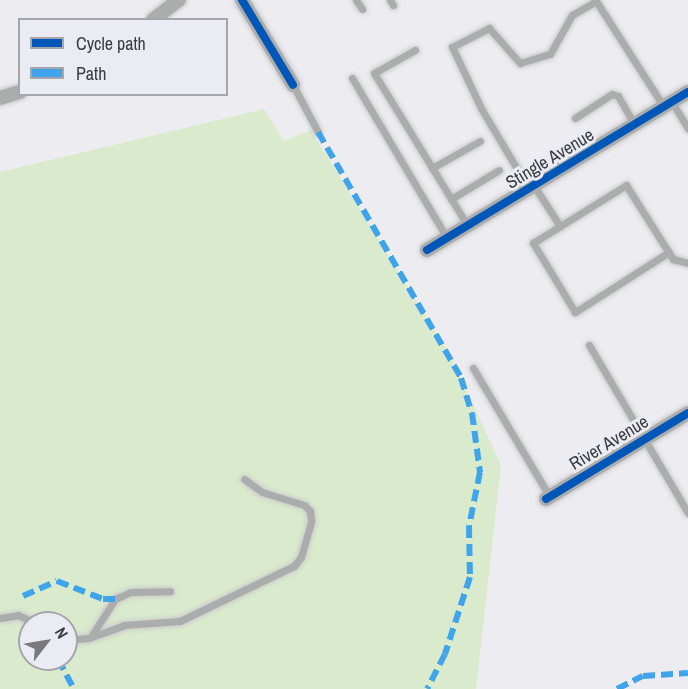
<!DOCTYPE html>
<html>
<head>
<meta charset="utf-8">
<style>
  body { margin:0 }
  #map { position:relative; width:688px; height:689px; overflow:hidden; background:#ededf1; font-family:"Archivo Narrow",sans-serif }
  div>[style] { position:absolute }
  .green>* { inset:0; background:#daeacc }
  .roads { filter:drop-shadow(0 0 2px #cacacd) drop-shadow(0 0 2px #cacacd) }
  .lane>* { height:7px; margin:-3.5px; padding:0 3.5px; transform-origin:3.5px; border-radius:3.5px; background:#abacac }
  .street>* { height:14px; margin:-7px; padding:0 7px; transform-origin:7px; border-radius:7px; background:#abacac }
  .quiet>* { height:6px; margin-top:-3px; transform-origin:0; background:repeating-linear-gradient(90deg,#3fa4ec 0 12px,transparent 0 18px) }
  .cycleway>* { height:8px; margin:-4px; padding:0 4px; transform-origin:4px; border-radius:4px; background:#0057b8 }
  span { translate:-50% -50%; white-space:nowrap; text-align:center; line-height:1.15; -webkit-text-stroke:6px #ebebf3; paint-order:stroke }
  .street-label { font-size:18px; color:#3c3c3f }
  .legend { position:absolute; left:18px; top:18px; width:210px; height:78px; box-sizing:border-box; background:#ebebf3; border:2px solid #a5a5ab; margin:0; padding:8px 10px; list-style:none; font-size:18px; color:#3c3c3f }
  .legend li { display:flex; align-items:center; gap:12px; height:30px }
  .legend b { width:30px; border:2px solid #a5a5ab }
  .north { position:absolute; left:18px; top:611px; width:60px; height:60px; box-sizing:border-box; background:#ebebf3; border:2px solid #a5a5ab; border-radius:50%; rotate:59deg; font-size:16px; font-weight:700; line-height:24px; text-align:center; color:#3c3c3f }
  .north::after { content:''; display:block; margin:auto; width:21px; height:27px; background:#7a7a7d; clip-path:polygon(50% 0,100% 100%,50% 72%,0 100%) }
</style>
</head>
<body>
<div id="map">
  <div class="green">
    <div style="clip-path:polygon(evenodd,264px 109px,284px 141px,311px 130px,451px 357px,501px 465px,476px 689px,0 689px,0 172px,264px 109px,30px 623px,66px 623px,66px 659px,30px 659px,30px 623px)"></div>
  </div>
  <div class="roads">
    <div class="lane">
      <div style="left:356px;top:0;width:11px;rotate:56deg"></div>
      <div style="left:390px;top:0;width:6px;rotate:59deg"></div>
      <div style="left:415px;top:50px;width:47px;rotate:150.7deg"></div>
      <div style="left:374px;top:73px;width:178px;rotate:58.5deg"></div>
      <div style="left:352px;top:78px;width:186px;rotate:59.3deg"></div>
      <div style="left:293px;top:85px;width:53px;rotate:62deg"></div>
      <div style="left:672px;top:102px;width:31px;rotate:59deg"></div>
      <div style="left:575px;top:118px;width:44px;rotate:-33deg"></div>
      <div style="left:612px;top:94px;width:6px;rotate:18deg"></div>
      <div style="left:618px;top:96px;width:34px;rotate:60deg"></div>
      <div style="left:432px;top:168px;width:55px;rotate:-29.4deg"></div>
      <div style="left:534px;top:186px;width:48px;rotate:57deg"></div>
      <div style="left:529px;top:189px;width:94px;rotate:-120.7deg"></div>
      <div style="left:481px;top:108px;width:68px;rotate:-115.4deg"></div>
      <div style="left:452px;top:47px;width:42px;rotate:-27.2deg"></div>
      <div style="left:489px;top:28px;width:47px;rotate:48.5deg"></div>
      <div style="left:520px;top:63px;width:31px;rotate:-17deg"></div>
      <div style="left:550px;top:54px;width:45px;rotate:-60.6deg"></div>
      <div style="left:572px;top:15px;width:28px;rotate:-30deg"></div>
      <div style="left:596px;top:1px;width:126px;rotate:57.3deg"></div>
      <div style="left:451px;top:199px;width:56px;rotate:-31.1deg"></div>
      <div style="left:669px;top:252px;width:112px;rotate:147.4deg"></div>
      <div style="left:575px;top:312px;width:81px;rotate:-121.3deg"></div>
      <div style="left:533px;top:243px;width:110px;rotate:-31.9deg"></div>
      <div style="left:626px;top:185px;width:88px;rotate:57.6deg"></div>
      <div style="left:673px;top:259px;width:16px;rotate:15deg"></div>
      <div style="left:589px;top:345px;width:195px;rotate:59.5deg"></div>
      <div style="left:473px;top:368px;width:150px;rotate:59.2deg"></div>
      <div style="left:0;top:618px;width:18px;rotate:-9deg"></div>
      <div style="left:18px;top:615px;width:19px;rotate:25deg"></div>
      <div style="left:92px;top:635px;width:43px;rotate:-57.4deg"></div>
      <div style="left:115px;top:599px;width:17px;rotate:-24deg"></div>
      <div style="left:131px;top:592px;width:39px;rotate:-1deg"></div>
      <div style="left:66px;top:640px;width:23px;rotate:-5deg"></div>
      <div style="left:89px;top:638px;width:37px;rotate:-20deg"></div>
      <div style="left:124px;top:625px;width:56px;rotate:-4.1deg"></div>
      <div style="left:180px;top:621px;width:127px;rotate:-25.8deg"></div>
      <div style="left:294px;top:566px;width:11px;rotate:-52deg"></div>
      <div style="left:301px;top:557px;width:37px;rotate:-74deg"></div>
      <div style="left:311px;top:521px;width:10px;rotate:-96deg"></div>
      <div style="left:310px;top:511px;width:8px;rotate:-135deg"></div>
      <div style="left:304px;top:505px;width:44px;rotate:-162.8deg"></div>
      <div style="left:262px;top:492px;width:22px;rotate:-144deg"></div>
    </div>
    <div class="street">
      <div style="left:242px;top:0;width:99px;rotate:59deg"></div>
      <div style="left:153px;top:20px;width:33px;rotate:-38deg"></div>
      <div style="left:0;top:98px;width:21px;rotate:-17deg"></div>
      <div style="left:427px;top:250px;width:305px;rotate:-31.2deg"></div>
      <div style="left:546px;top:499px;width:166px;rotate:-31.2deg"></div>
    </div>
  </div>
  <div class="quiet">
    <div style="left:318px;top:132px;width:285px;rotate:59.8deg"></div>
    <div style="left:461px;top:378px;width:37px;rotate:73deg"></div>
    <div style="left:472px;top:413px;width:60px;rotate:82.3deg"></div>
    <div style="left:480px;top:472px;width:55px;rotate:101.5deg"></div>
    <div style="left:469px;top:526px;width:51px;rotate:88.9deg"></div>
    <div style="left:470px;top:577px;width:81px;rotate:108deg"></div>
    <div style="left:445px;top:654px;width:39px;rotate:117deg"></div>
    <div style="left:23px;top:596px;width:37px;rotate:-24deg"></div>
    <div style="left:57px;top:581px;width:49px;rotate:21.4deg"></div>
    <div style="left:103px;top:599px;width:12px"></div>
    <div style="left:58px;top:659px;width:34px;rotate:62deg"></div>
    <div style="left:617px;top:689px;width:29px;rotate:-27deg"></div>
    <div style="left:643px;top:676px;width:45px;rotate:-3.8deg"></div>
  </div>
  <div class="cycleway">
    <div style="left:242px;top:0;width:99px;rotate:59deg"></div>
    <div style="left:427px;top:250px;width:305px;rotate:-31.2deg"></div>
    <div style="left:546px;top:499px;width:166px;rotate:-31.2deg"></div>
  </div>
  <div class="street-label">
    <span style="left:550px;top:159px;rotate:-31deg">Stingle Avenue</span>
    <span style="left:609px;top:443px;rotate:-31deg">River Avenue</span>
  </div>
  <ul class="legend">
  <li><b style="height:8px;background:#0057b8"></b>Cycle path</li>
  <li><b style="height:8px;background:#3fa4ec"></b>Path</li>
  </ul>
  <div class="north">N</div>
</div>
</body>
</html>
